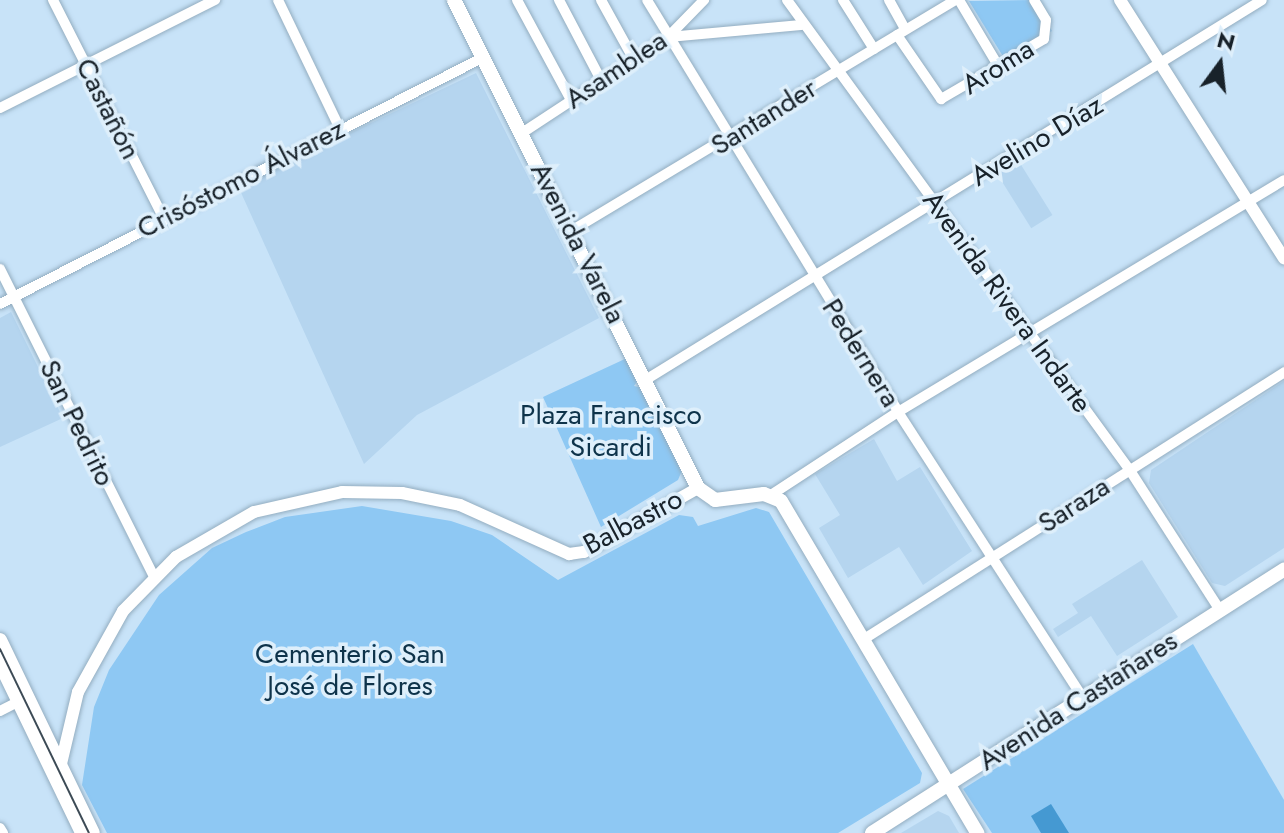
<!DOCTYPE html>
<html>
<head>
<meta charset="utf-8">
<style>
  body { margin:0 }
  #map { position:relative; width:1284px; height:833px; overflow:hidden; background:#c8e3f8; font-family:Jost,sans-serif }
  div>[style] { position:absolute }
  .built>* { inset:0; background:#b5d5ef; transform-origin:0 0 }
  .green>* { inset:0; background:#8ec8f3 }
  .water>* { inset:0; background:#4599d2 }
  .roads { filter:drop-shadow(0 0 2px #93adc0) drop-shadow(0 0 2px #93adc0) }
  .minor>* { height:10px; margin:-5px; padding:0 5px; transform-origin:5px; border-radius:5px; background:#fff }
  .tertiary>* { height:12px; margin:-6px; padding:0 6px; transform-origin:6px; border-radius:6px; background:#fff }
  .secondary>* { height:14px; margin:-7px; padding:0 7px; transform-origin:7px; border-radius:7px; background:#fff }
  .tram>* { height:2px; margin:-1px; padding:0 1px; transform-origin:1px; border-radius:1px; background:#3c4a55 }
  span { translate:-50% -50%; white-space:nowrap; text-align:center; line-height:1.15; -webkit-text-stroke:7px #deeffb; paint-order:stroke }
  .street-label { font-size:28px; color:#18222a }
  .park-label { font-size:28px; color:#0e334a }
  .north { position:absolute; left:1180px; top:24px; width:80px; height:80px; -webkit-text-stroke:6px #deeffb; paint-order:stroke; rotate:15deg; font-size:22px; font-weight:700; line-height:32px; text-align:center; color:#18222a }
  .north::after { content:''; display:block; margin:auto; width:28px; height:36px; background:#18222a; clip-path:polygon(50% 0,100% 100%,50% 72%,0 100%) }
</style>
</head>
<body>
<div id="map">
  <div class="built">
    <div style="clip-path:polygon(476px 73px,599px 318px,417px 415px,364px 464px,238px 186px)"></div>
    <div style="left:1018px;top:160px;width:65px;height:25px;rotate:58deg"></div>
    <div style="clip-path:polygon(11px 312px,63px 418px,0 447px,0 318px)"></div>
    <div style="clip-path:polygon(1284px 381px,1284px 548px,1225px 586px,1212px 583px,1149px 483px,1151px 470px)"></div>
    <div style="clip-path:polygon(874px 439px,897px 481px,920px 467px,972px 551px,923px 585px,899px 547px,848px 578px,819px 528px,840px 515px,815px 474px)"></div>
    <div style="clip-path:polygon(1142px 560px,1178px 617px,1117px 656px,1091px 616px,1058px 637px,1053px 629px,1078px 613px,1072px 604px)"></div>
    <div style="clip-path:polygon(938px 811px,949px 816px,959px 833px,901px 833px)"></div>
  </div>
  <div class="green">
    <div style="clip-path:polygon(1034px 0,1052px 31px,1004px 58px,969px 1px)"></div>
    <div style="clip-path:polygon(627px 358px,638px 380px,634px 386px,643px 388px,683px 468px,678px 480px,601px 527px,543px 397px)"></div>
    <div style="clip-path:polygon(362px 506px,451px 521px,492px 535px,558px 580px,679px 515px,693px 517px,698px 526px,756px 508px,769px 512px,922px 773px,920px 783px,838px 833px,107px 833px,82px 785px,94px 707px,109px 670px,159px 595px,212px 548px,246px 532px,285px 517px)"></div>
    <div style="clip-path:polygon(1193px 644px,1284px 800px,1284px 833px,992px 833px,963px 789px)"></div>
  </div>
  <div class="water">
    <div style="clip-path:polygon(1051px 804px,1069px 833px,1041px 833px,1031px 816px)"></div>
  </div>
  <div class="roads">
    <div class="minor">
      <div style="left:53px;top:0;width:243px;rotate:63.1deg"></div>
      <div style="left:278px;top:0;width:143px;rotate:64.3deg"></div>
      <div style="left:517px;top:0;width:114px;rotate:61.6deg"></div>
      <div style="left:559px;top:0;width:90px;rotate:62.3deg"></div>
      <div style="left:601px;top:0;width:66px;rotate:61.1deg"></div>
      <div style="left:647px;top:0;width:482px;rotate:58.6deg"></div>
      <div style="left:898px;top:412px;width:343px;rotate:57.1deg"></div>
      <div style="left:787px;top:0;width:580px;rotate:53.9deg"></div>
      <div style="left:1129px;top:469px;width:168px;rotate:57.2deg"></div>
      <div style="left:843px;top:0;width:58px;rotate:57.7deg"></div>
      <div style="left:889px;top:0;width:33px;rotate:61deg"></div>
      <div style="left:959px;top:0;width:78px;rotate:59.2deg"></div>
      <div style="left:897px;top:35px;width:78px;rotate:55.5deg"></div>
      <div style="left:941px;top:99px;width:119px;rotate:-30.2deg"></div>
      <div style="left:1044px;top:39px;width:19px;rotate:-84deg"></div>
      <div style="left:1046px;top:20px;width:23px;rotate:-121deg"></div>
      <div style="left:668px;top:37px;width:134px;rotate:-5.2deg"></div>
      <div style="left:0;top:108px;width:241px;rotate:-26.7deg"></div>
      <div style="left:522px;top:133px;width:175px;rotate:-33.3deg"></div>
      <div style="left:668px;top:37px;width:52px;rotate:-45.8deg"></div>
      <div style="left:571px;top:231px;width:448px;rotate:-31deg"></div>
      <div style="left:0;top:269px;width:343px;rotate:63.4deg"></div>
      <div style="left:0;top:304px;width:543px;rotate:-27.04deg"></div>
      <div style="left:647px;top:379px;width:722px;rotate:-31.64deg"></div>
      <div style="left:771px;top:495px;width:152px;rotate:-33.2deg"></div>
      <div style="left:898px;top:412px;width:450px;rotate:-31deg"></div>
      <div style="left:864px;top:639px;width:498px;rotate:-32.4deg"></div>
      <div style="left:0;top:711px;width:25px;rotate:-27deg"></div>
      <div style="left:0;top:828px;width:6px;rotate:59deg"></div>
    </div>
    <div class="tertiary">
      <div style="left:1120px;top:0;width:306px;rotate:57.6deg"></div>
      <div style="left:60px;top:768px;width:78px;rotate:-76.7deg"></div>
      <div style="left:78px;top:692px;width:93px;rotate:-60.9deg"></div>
      <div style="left:123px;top:611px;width:76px;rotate:-45.5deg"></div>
      <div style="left:176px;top:557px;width:90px;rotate:-30deg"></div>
      <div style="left:254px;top:512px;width:90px;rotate:-12.8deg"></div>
      <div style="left:342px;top:492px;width:60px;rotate:1deg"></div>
      <div style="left:402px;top:493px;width:59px;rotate:11.7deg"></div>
      <div style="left:460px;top:505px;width:120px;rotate:24.2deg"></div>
      <div style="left:569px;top:554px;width:15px;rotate:-8deg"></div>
      <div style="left:584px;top:552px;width:131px;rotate:-29.3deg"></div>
    </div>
    <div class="secondary">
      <div style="left:454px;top:0;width:546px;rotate:63.43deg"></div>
      <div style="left:698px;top:488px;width:21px;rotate:35deg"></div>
      <div style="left:715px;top:500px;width:49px;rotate:-7deg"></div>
      <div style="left:764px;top:494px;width:18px;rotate:22deg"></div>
      <div style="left:781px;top:501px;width:386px;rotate:59.4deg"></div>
      <div style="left:0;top:640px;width:214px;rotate:64.3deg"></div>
      <div style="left:0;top:663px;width:189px;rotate:64.2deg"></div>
      <div style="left:872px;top:833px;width:489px;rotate:-32.6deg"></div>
    </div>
  </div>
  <div class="tram">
    <div style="left:0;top:649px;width:204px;rotate:64.2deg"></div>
  </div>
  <div class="street-label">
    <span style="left:998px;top:67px;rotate:-32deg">Aroma</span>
    <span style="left:616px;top:70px;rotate:-34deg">Asamblea</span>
    <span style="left:108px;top:109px;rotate:63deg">Castañón</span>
    <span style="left:764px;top:117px;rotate:-32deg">Santander</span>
    <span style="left:1037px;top:141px;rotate:-31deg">Avelino Díaz</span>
    <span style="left:241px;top:179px;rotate:-27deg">Crisóstomo Álvarez</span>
    <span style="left:578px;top:243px;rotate:63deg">Avenida Varela</span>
    <span style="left:1007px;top:302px;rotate:54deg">Avenida Rivera Indarte</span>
    <span style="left:861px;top:353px;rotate:58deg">Pedernera</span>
    <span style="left:77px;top:423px;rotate:64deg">San Pedrito</span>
    <span style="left:1074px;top:505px;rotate:-33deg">Saraza</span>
    <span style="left:633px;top:522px;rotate:-28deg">Balbastro</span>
    <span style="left:1078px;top:701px;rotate:-33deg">Avenida Castañares</span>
  </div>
  <div class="park-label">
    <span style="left:611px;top:431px">Plaza Francisco<br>Sicardi</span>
    <span style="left:350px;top:670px">Cementerio San<br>José de Flores</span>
  </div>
  <div class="north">N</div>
</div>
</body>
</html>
